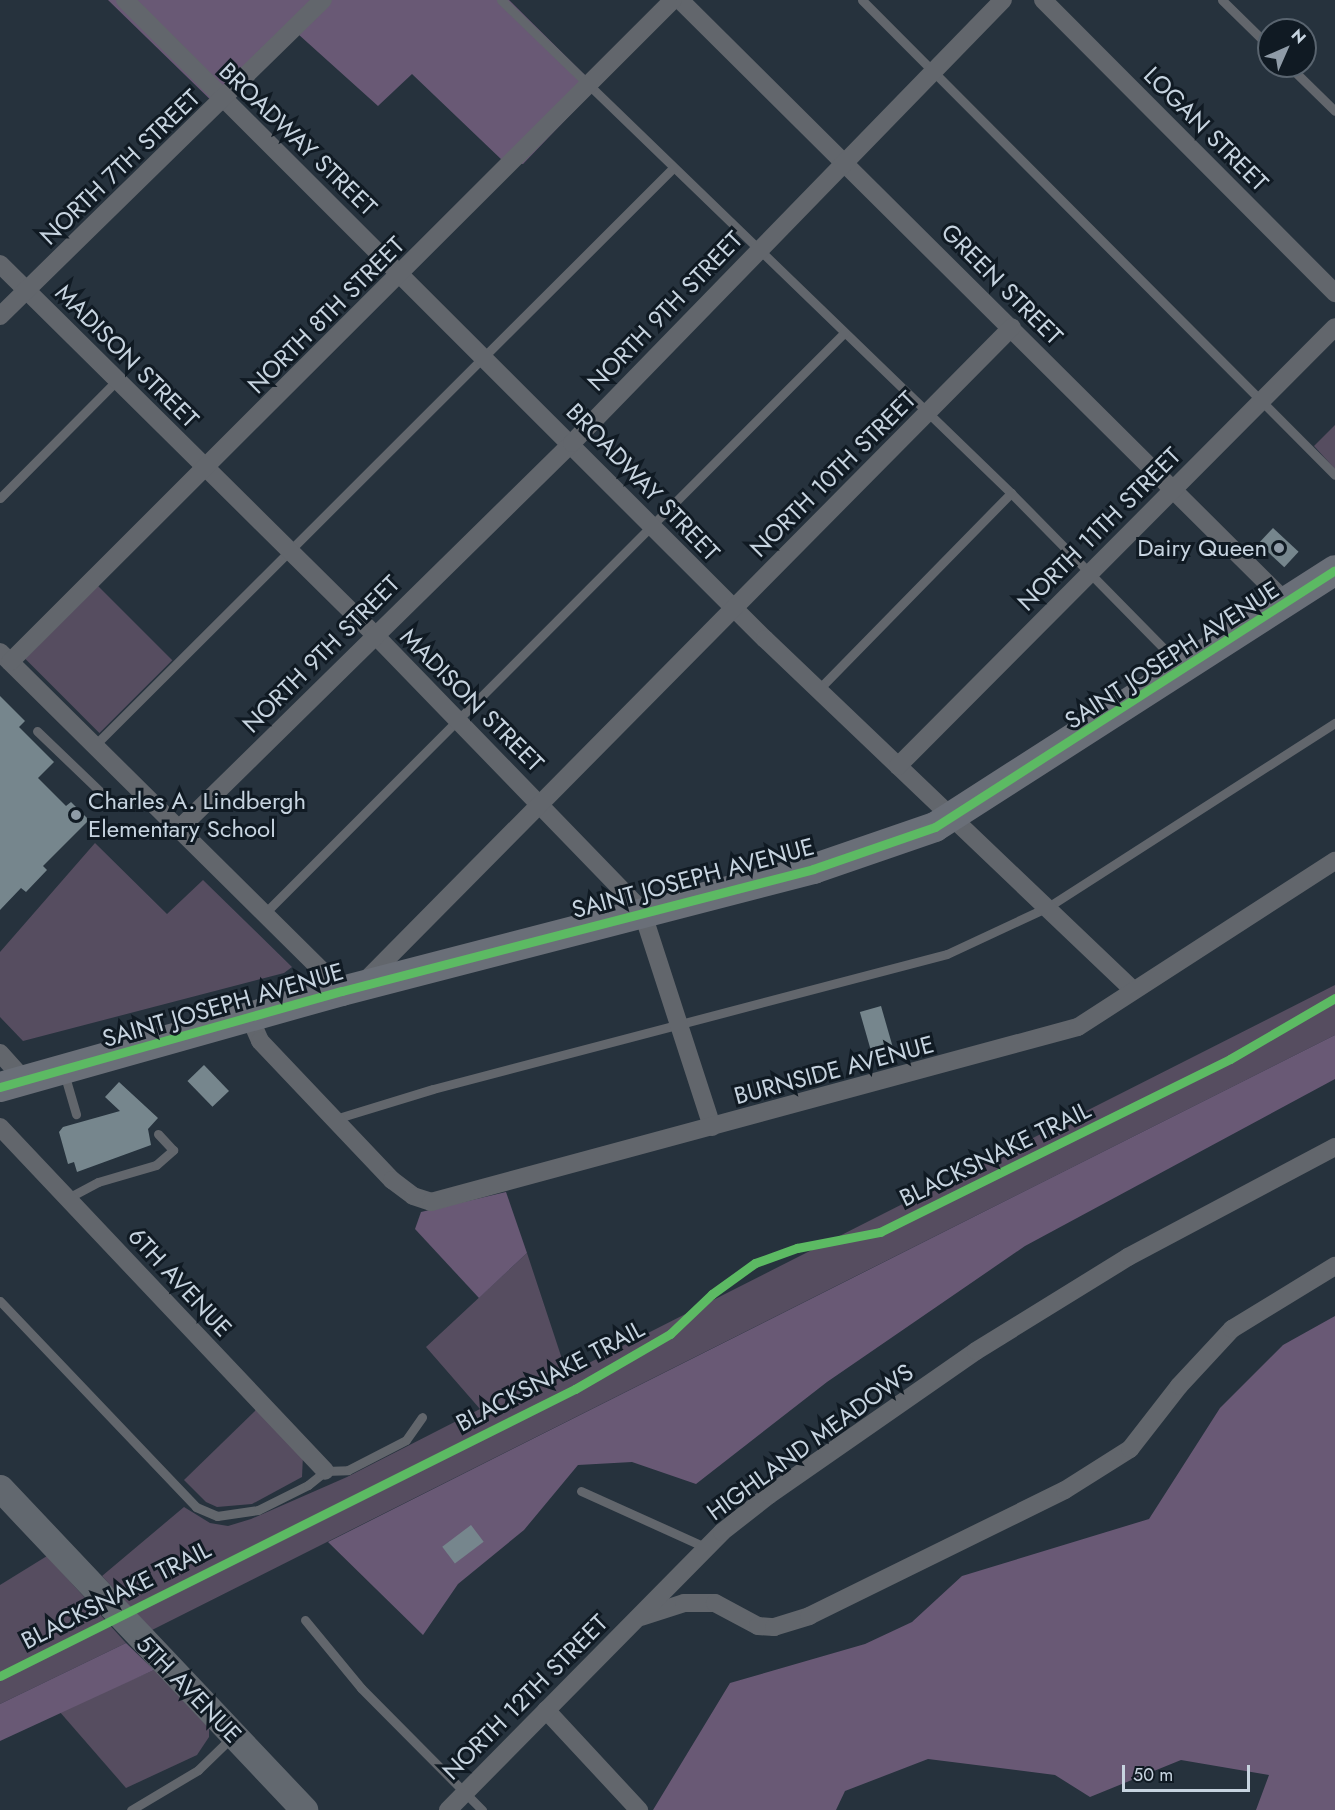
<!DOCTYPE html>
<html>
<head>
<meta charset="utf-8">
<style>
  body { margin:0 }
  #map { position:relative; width:1335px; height:1810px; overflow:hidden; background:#26323d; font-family:Jost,sans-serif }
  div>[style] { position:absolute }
  .green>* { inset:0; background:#564d60; transform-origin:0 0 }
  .forest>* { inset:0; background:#695975 }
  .building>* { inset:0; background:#76868d; transform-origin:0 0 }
  .lane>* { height:9px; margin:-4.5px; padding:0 4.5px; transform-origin:4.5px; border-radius:4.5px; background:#62666c }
  .street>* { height:18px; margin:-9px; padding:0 9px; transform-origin:9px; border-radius:9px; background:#62666c }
  .secondary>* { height:27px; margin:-13.5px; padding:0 13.5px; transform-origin:13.5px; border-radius:13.5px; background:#62686f }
  .primary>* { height:30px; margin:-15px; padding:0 15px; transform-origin:15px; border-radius:15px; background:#6a6f78 }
  .cycleway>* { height:9px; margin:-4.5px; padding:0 4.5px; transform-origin:4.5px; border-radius:4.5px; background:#5cba63 }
  .dots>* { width:16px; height:16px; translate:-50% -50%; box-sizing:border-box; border:3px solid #101a23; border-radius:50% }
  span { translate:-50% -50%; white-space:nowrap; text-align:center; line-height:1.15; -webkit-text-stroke:6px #101a23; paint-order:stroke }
  .street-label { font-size:24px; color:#c7d4e0 }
  .poi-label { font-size:24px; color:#c7d4e0 }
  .right { translate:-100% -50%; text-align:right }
  .left { translate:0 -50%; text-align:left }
  .north { position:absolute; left:1257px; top:18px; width:60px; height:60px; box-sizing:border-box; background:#101a23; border:2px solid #59646f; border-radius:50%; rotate:45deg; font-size:16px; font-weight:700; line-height:24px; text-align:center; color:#c7d4e0 }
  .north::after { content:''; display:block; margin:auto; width:21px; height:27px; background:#8f9ba7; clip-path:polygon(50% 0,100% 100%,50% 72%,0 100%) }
  .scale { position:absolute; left:1122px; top:1765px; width:128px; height:27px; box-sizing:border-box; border:3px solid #c7d4e0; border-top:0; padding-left:8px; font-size:18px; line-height:21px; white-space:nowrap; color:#c7d4e0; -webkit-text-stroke:4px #101a23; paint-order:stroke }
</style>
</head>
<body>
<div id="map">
  <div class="green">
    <div style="clip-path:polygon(1335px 425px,1335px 469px,1314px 446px)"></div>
    <div style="left:98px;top:586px;width:105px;height:103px;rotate:45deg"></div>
    <div style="clip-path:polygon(95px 843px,167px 914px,203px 880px,292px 967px,284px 973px,23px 1041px,0 1017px,0 952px)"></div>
    <div style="clip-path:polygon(1335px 985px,1335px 1035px,152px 1630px,102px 1576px,184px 1507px,210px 1523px,228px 1526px,251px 1519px,347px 1477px,480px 1409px,426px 1347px,527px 1253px,567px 1374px)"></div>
    <div style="clip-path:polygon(260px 1406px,303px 1455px,302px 1477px,252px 1504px,217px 1507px,206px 1502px,184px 1480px)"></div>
    <div style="clip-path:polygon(47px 1556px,126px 1643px,0 1704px,0 1585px)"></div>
    <div style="clip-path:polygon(154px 1670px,209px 1728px,209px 1737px,197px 1755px,126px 1788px,59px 1711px)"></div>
  </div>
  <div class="forest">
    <div style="clip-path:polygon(108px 0,509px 0,597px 87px,523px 164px,503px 161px,412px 74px,378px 106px,298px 34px,222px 111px)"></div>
    <div style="clip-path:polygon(1335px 1035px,1335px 1079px,1025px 1246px,827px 1382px,696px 1484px,632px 1462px,578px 1465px,524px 1530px,458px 1584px,423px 1635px,328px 1542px)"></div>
    <div style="clip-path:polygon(506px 1192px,527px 1253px,479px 1298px,415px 1229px,421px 1212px)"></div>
    <div style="clip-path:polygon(1335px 1316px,1335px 1810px,1256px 1810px,1269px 1775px,1181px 1760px,1090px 1797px,1055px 1775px,928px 1759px,845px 1791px,836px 1810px,653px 1810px,730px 1683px,865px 1644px,912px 1622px,962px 1576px,1149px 1519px,1220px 1408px,1283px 1345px)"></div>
    <div style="clip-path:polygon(126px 1643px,154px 1670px,0 1741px,0 1704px)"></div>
  </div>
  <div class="building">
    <div style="left:1273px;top:528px;width:35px;height:21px;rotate:43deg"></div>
    <div style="clip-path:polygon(0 696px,25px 721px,19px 727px,54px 762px,38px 778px,66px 806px,71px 802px,89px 820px,43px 866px,47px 870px,26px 892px,21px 888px,0 910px)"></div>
    <div style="left:881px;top:1006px;width:45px;height:22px;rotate:74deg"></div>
    <div style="left:204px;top:1065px;width:36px;height:23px;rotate:46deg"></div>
    <div style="clip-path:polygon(119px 1082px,158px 1118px,148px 1129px,151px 1145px,77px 1172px,74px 1162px,68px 1164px,59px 1132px,63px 1127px,120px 1111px,105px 1097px)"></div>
    <div style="left:471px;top:1525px;width:21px;height:36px;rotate:53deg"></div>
  </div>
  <div class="lane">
    <div style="left:501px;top:0;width:709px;rotate:44.03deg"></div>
    <div style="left:1011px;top:493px;width:240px;rotate:45.5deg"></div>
    <div style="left:862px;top:0;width:670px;rotate:45.12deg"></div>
    <div style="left:1222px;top:0;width:66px;rotate:44.4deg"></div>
    <div style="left:1289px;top:66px;width:64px;rotate:44.4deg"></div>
    <div style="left:0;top:498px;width:166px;rotate:-45.2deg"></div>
    <div style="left:818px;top:690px;width:276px;rotate:-45.6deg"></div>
    <div style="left:37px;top:731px;width:104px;rotate:43.8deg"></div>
    <div style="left:112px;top:803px;width:18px;rotate:3deg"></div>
    <div style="left:130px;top:804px;width:17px;rotate:-40deg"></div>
    <div style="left:95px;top:745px;width:817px;rotate:-44.95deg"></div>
    <div style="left:265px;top:913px;width:820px;rotate:-45.05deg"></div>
    <div style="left:64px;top:1073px;width:43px;rotate:73.7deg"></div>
    <div style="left:335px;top:1119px;width:102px;rotate:-17deg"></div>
    <div style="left:433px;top:1089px;width:531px;rotate:-14.72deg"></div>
    <div style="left:947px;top:954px;width:111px;rotate:-25deg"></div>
    <div style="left:1048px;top:907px;width:341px;rotate:-32.7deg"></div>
    <div style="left:68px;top:1198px;width:34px;rotate:-28deg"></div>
    <div style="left:98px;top:1182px;width:60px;rotate:-16.3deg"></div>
    <div style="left:156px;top:1165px;width:23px;rotate:-41deg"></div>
    <div style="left:173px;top:1150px;width:22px;rotate:-133deg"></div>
    <div style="left:0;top:1301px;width:284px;rotate:46.4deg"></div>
    <div style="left:196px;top:1507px;width:23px;rotate:23deg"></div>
    <div style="left:217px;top:1516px;width:41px;rotate:-8.3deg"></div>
    <div style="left:258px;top:1510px;width:56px;rotate:-26.6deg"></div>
    <div style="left:308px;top:1485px;width:22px;rotate:-39deg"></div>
    <div style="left:325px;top:1471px;width:23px;rotate:-2deg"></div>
    <div style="left:348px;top:1470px;width:65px;rotate:-27.3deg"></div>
    <div style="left:406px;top:1440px;width:28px;rotate:-55deg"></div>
    <div style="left:581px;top:1491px;width:138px;rotate:24.3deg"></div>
    <div style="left:305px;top:1620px;width:88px;rotate:50.5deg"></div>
    <div style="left:361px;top:1688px;width:172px;rotate:45.2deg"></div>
    <div style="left:131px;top:1810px;width:78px;rotate:-30.8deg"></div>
    <div style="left:198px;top:1770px;width:47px;rotate:-44.1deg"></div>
  </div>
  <div class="street">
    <div style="left:125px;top:0;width:904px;rotate:44.96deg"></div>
    <div style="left:765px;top:639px;width:509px;rotate:43.65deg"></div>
    <div style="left:680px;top:0;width:857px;rotate:44.81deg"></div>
    <div style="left:1043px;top:0;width:414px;rotate:45.1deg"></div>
    <div style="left:0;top:264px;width:526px;rotate:44.69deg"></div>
    <div style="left:374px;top:634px;width:385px;rotate:45.9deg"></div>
    <div style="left:642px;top:911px;width:227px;rotate:72deg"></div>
    <div style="left:0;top:316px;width:452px;rotate:-44.4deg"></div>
    <div style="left:0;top:652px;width:482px;rotate:44.7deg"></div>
    <div style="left:10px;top:662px;width:937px;rotate:-44.96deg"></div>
    <div style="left:898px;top:766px;width:619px;rotate:-45.13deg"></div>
    <div style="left:179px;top:829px;width:551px;rotate:-44.49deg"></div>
    <div style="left:572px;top:443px;width:618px;rotate:-45.79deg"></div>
    <div style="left:364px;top:982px;width:921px;rotate:-45.31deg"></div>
    <div style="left:249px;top:1016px;width:27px;rotate:66deg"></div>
    <div style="left:260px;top:1041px;width:192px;rotate:46.5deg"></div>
    <div style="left:392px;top:1180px;width:26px;rotate:37deg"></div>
    <div style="left:413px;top:1196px;width:19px;rotate:18deg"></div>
    <div style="left:431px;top:1202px;width:670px;rotate:-15.14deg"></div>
    <div style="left:1078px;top:1027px;width:306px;rotate:-32.9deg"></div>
    <div style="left:0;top:1053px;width:38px;rotate:48deg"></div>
    <div style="left:0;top:1127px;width:473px;rotate:46.6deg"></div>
    <div style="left:641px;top:1617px;width:45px;rotate:-18deg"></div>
    <div style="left:684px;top:1603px;width:31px"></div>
    <div style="left:715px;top:1603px;width:49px;rotate:28.1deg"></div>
    <div style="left:758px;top:1626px;width:16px;rotate:4deg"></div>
    <div style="left:774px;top:1627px;width:37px;rotate:-17deg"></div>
    <div style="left:809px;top:1616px;width:285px;rotate:-26.2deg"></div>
    <div style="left:1065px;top:1490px;width:77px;rotate:-32.2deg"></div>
    <div style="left:1130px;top:1449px;width:80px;rotate:-52.1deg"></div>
    <div style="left:1179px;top:1386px;width:78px;rotate:-47.1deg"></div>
    <div style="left:1232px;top:1329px;width:121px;rotate:-31.5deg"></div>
    <div style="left:546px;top:1710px;width:137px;rotate:47.1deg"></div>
    <div style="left:448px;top:1810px;width:390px;rotate:-45.4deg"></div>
    <div style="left:722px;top:1532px;width:60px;rotate:-38.2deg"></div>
    <div style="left:769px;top:1495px;width:252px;rotate:-34.8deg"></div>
    <div style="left:976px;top:1351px;width:179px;rotate:-31.7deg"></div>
    <div style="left:1128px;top:1257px;width:234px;rotate:-28deg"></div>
  </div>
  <div class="secondary">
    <div style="left:0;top:1488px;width:443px;rotate:46.6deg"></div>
  </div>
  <div class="primary">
    <div style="left:0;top:1087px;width:355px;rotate:-15.7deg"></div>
    <div style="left:342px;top:991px;width:487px;rotate:-14.5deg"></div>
    <div style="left:813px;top:869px;width:129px;rotate:-19deg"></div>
    <div style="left:935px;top:827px;width:475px;rotate:-32.7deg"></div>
  </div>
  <div class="cycleway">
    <div style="left:0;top:1087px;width:355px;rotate:-15.7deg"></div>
    <div style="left:342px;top:991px;width:487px;rotate:-14.5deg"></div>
    <div style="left:813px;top:869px;width:129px;rotate:-19deg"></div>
    <div style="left:935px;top:827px;width:475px;rotate:-32.7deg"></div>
    <div style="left:0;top:1676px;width:643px;rotate:-26.53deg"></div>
    <div style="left:575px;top:1389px;width:110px;rotate:-30.1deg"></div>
    <div style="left:670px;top:1334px;width:58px;rotate:-43.6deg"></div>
    <div style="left:712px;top:1294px;width:53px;rotate:-35.8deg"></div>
    <div style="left:755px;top:1263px;width:45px;rotate:-19.7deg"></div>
    <div style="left:797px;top:1248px;width:85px;rotate:-10.9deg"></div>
    <div style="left:880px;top:1232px;width:390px;rotate:-26.3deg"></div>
    <div style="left:1230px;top:1059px;width:121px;rotate:-30.2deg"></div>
  </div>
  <div class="dots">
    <div style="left:1279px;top:548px;background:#8f9ba7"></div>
    <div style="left:76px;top:815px;background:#8f9ba7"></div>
  </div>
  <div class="street-label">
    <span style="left:1206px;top:129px;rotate:45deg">LOGAN STREET</span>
    <span style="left:298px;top:139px;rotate:44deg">BROADWAY STREET</span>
    <span style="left:120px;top:167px;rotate:-44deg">NORTH 7TH STREET</span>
    <span style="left:1002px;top:284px;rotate:45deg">GREEN STREET</span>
    <span style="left:665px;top:311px;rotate:-46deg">NORTH 9TH STREET</span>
    <span style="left:326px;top:315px;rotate:-45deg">NORTH 8TH STREET</span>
    <span style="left:127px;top:356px;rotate:45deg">MADISON STREET</span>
    <span style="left:833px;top:474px;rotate:-45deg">NORTH 10TH STREET</span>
    <span style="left:643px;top:482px;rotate:46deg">BROADWAY STREET</span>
    <span style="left:1099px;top:529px;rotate:-45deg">NORTH 11TH STREET</span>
    <span style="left:321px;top:654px;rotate:-45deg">NORTH 9TH STREET</span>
    <span style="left:1172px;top:655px;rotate:-33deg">SAINT JOSEPH AVENUE</span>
    <span style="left:472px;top:700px;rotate:45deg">MADISON STREET</span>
    <span style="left:693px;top:878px;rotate:-15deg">SAINT JOSEPH AVENUE</span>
    <span style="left:223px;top:1005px;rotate:-16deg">SAINT JOSEPH AVENUE</span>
    <span style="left:834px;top:1070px;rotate:-15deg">BURNSIDE AVENUE</span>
    <span style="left:995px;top:1154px;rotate:-26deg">BLACKSNAKE TRAIL</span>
    <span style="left:180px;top:1282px;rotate:47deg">6TH AVENUE</span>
    <span style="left:550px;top:1376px;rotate:-28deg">BLACKSNAKE TRAIL</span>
    <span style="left:810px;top:1442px;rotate:-36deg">HIGHLAND MEADOWS</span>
    <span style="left:116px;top:1595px;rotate:-27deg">BLACKSNAKE TRAIL</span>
    <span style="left:189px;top:1689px;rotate:46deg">5TH AVENUE</span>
    <span style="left:525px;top:1697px;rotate:-45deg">NORTH 12TH STREET</span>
  </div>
  <div class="poi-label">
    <span class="right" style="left:1267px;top:548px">Dairy Queen</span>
    <span class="left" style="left:88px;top:815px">Charles A. Lindbergh<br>Elementary School</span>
  </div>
  <div class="north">N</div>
  <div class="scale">50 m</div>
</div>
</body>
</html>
